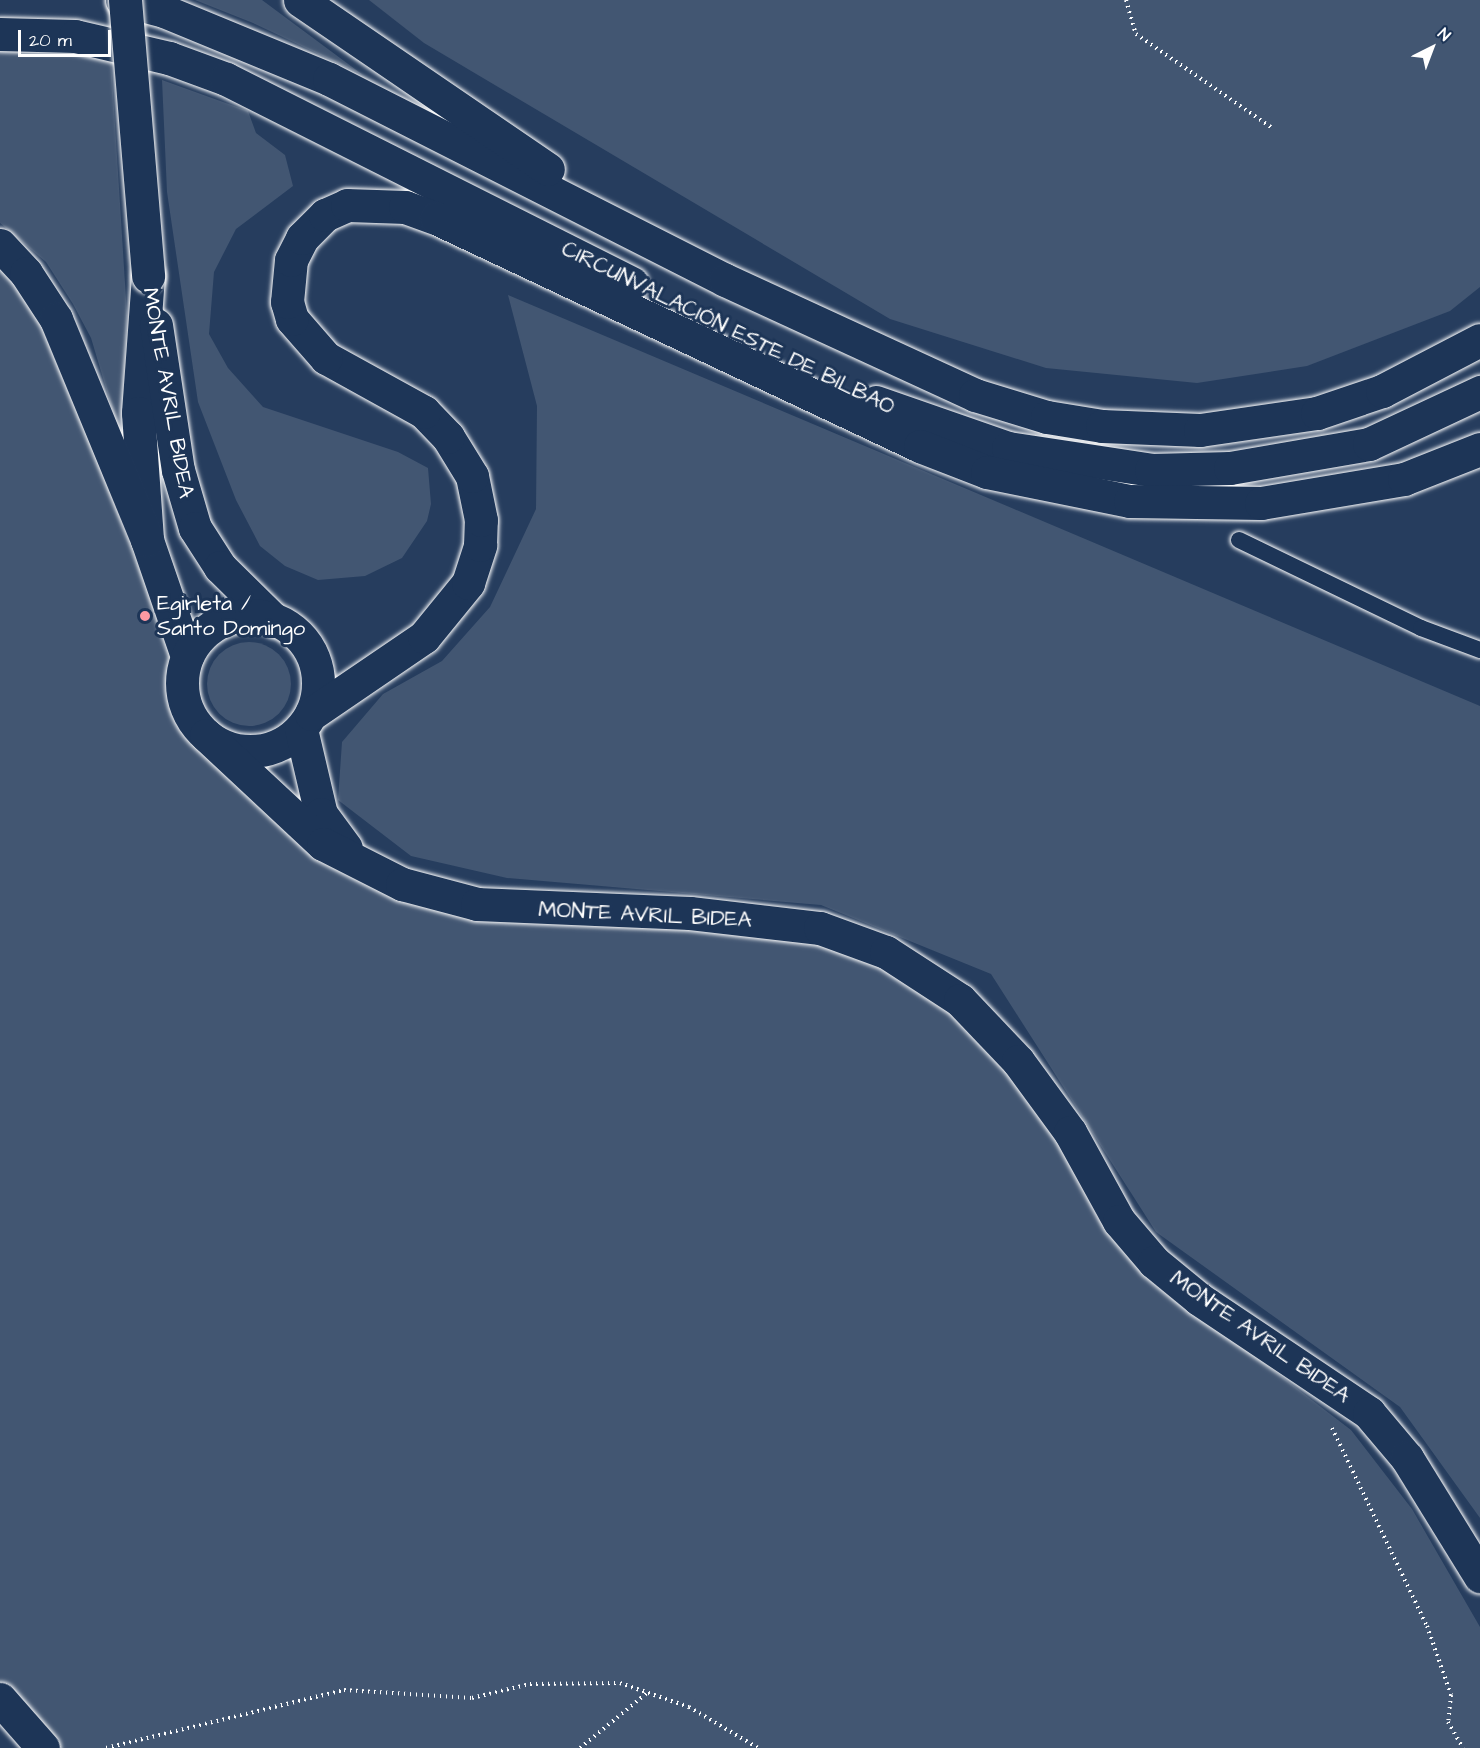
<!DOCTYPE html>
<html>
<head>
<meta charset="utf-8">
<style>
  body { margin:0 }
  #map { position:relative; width:1480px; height:1748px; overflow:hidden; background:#263d5e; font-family:"Architects Daughter",sans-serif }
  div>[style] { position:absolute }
  .green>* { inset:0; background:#425672 }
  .round { border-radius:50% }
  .path>* { height:4px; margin-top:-2px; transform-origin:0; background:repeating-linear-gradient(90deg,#fff 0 1.5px,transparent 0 6px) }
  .roads { filter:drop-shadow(0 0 2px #fff) drop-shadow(0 0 2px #fff) }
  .lane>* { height:16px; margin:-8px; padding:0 8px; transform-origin:8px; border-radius:8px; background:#1d3557 }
  .street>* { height:33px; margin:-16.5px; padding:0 16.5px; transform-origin:16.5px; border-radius:16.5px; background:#1d3557 }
  .secondary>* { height:33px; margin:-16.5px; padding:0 16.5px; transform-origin:16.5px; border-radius:16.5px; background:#1d3557 }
  .secondary>.ring { margin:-16.5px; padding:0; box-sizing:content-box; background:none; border:33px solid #1d3557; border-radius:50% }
  .primary>* { height:33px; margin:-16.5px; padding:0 16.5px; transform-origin:16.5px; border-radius:16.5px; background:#1d3557 }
  .bridges { filter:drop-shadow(0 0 2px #fff) drop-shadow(0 0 2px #fff) }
  .secondary-bridge>* { height:33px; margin:-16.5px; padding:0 16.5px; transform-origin:16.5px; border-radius:16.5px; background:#1d3557 }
  .dots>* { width:16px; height:16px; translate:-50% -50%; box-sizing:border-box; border:3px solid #1d3557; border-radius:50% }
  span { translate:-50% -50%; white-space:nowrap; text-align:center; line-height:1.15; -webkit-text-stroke:6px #1d3557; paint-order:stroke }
  .street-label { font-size:22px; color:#fff }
  .poi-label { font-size:22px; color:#fff }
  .left { translate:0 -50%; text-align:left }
  .north { position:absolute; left:1402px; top:18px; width:60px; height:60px; -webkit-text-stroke:4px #1d3557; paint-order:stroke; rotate:42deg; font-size:16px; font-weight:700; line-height:24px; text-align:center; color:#fff }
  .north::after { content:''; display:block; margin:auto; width:21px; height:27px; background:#fff; clip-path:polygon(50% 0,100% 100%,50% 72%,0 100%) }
  .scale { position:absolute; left:18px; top:30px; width:93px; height:27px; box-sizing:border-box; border:3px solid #fff; border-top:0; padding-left:8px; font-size:18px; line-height:21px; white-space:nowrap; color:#fff; -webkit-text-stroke:4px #1d3557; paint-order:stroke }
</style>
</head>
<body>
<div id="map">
  <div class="green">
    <div style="clip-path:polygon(195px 0,262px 0,363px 75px,253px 23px)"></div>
    <div style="clip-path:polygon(369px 0,1480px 0,1480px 287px,1450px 311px,1307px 366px,1197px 383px,1046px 368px,890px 319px,424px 43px)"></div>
    <div style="clip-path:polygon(0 45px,67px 49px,111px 61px,127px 315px,121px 438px,91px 338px,73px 304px,46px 262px,0 223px)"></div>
    <div style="clip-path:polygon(162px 80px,248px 111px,256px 133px,285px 155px,293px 186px,236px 229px,214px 272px,209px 334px,228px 368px,263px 407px,398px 452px,428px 468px,431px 504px,427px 521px,402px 558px,365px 576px,318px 580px,285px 566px,260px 546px,236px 500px,198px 402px,167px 192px)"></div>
    <div style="clip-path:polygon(0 262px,49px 336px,170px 648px,167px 674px,173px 708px,190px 738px,211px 760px,381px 887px,789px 934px,891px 968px,955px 1017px,1010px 1074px,1049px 1124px,1099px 1220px,1140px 1268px,1351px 1430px,1412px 1509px,1480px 1627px,1480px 1748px,59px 1748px,0 1684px)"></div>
    <div style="clip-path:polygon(508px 295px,1480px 706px,1480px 1518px,1400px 1407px,1156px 1232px,991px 974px,821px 905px,507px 878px,411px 856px,338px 800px,342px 742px,383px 694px,442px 661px,490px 607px,536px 509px,537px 406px)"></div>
    <div class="round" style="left:207px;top:642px;width:84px;height:84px"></div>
  </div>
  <div class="path">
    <div style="left:1126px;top:0;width:35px;rotate:74deg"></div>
    <div style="left:1136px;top:34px;width:164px;rotate:34.6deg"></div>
    <div style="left:1332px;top:1428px;width:220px;rotate:64.4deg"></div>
    <div style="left:1427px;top:1626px;width:73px;rotate:70.8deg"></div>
    <div style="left:1451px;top:1695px;width:27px;rotate:96deg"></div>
    <div style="left:1448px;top:1722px;width:30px;rotate:60deg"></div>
    <div style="left:106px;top:1748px;width:245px;rotate:-13.7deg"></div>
    <div style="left:344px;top:1690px;width:128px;rotate:3.6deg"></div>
    <div style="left:472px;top:1698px;width:60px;rotate:-13.6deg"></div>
    <div style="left:530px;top:1684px;width:90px;rotate:-0.6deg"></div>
    <div style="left:620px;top:1683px;width:73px;rotate:19.2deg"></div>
    <div style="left:689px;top:1707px;width:80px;rotate:30.7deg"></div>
    <div style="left:580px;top:1748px;width:87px;rotate:-39.4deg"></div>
  </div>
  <div class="roads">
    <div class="lane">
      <div style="left:1239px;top:540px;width:202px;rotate:25.8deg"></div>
      <div style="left:1421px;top:628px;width:63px;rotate:20.4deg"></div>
    </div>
    <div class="street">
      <div style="left:0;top:1699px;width:65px;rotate:48.7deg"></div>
    </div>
    <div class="secondary">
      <div style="left:148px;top:276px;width:137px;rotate:94.2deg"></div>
      <div style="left:138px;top:413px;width:127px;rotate:85.9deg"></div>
      <div style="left:147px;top:540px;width:123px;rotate:71deg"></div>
      <div style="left:156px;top:325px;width:147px;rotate:81.4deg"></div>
      <div style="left:178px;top:470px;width:60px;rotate:73.7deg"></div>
      <div style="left:195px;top:528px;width:46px;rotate:57.3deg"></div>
      <div style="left:220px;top:567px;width:77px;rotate:44.5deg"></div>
      <div class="ring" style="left:182px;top:615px;width:103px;height:103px"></div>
      <div style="left:301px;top:729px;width:87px;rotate:76.8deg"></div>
      <div style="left:321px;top:814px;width:42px;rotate:53.7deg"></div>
      <div style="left:206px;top:735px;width:160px;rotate:43deg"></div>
      <div style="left:323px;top:844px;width:89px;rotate:26.9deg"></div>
      <div style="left:402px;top:884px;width:78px;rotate:14.9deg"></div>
      <div style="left:477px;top:904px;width:213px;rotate:2.4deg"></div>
      <div style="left:690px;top:913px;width:131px;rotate:6.6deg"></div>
      <div style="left:820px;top:928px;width:70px;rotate:20deg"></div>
      <div style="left:886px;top:952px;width:88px;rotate:33deg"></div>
      <div style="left:960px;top:1000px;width:84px;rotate:46.4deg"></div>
      <div style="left:1018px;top:1061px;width:88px;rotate:53.8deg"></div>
      <div style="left:1070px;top:1132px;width:102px;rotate:61.2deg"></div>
      <div style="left:1119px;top:1221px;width:54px;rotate:49.5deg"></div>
      <div style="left:1154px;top:1262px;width:58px;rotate:39.4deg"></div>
      <div style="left:1199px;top:1299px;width:205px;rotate:33.8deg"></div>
      <div style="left:1369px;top:1413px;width:59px;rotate:49.8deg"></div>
      <div style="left:1407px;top:1458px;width:139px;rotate:58.3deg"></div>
    </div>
    <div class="primary">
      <div style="left:122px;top:0;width:43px;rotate:14.7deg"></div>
      <div style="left:164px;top:11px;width:178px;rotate:22.4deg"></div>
      <div style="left:329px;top:79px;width:444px;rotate:26.9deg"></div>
      <div style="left:725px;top:280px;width:275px;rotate:24.7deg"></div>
      <div style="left:975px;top:395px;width:75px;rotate:17deg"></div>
      <div style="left:1047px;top:417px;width:56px;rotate:9.3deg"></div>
      <div style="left:1102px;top:426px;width:98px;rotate:2.3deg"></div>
      <div style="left:1200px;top:430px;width:118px;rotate:-8.3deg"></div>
      <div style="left:1317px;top:413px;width:69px;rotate:-18.7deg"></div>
      <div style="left:1382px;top:391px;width:110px;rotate:-27.5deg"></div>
      <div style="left:300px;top:0;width:300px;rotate:34.3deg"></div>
      <div style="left:0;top:34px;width:75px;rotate:1.5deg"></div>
      <div style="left:75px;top:36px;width:97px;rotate:13.2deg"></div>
      <div style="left:169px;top:58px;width:61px;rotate:20.2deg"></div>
      <div style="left:226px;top:79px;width:454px;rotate:26.7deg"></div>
      <div style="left:0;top:245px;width:38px;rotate:47deg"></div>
      <div style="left:26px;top:273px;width:55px;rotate:56.9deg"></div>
      <div style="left:56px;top:319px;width:239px;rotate:67.6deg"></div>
      <div style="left:876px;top:402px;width:140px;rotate:19.2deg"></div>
      <div style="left:1008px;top:448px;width:145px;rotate:8.7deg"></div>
      <div style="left:1151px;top:470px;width:79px;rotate:-1.5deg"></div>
      <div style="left:1230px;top:468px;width:141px;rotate:-9.8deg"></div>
      <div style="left:1369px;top:444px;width:123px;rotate:-25.1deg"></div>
      <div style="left:311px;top:714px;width:137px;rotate:-34.3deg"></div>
      <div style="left:424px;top:637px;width:70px;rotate:-50.8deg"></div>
      <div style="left:468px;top:583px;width:40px;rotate:-72deg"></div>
      <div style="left:480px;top:545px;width:25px;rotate:-88deg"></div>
      <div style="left:481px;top:520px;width:45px;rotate:-101.6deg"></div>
      <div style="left:472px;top:476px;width:46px;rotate:-121.6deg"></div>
      <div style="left:448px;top:437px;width:35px;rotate:-134deg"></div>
      <div style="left:424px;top:412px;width:112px;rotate:-151.1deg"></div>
      <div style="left:326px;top:358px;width:52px;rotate:-131.1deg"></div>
      <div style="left:292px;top:319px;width:18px;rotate:-106deg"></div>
      <div style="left:287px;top:302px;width:42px;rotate:-84.6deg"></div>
      <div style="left:291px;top:260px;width:25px;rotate:-63deg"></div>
      <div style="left:302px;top:238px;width:33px;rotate:-45deg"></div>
      <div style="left:325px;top:215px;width:24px;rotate:-24deg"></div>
      <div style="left:347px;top:205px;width:58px;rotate:2deg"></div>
      <div style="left:405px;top:207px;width:33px;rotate:20deg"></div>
      <div style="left:436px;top:218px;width:535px;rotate:25.22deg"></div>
      <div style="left:920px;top:446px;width:72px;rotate:21.2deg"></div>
      <div style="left:987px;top:472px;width:146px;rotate:11.5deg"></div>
      <div style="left:1130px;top:501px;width:131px;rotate:0.9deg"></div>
      <div style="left:1261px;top:503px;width:145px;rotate:-9.5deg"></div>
      <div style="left:1404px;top:479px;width:82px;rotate:-21.5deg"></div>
    </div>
  </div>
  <div class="bridges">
    <div class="secondary-bridge">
      <div style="left:125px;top:0;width:277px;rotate:85.2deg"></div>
    </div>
  </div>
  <div class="dots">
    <div style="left:145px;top:616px;background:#ff9aa2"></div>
  </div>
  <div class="street-label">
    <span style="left:728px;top:328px;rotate:26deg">CIRCUNVALACIÓN ESTE DE BILBAO</span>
    <span style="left:168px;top:393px;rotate:80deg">MONTE AVRIL BIDEA</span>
    <span style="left:645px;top:915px;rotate:3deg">MONTE AVRIL BIDEA</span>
    <span style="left:1260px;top:1337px;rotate:35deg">MONTE AVRIL BIDEA</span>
  </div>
  <div class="poi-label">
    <span class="left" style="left:157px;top:616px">Egirleta /<br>Santo Domingo</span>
  </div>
  <div class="north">N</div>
  <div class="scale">20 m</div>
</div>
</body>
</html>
